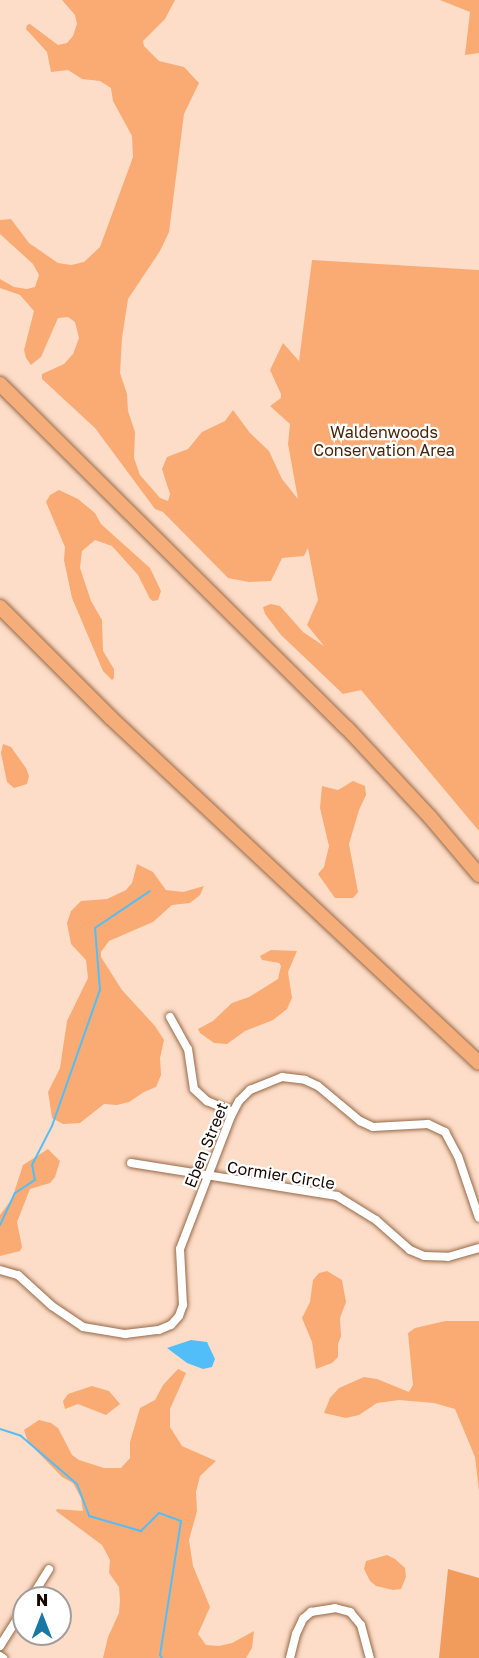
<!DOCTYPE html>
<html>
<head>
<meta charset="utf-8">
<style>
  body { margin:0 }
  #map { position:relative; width:479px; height:1658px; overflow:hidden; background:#fdddc8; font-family:"Golos Text",sans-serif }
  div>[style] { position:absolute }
  .green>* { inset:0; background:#faab73 }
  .forest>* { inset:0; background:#f19c5d }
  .water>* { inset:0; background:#52bef9 }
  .stream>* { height:2px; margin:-1px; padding:0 1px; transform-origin:1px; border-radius:1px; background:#52bef9 }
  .roads { filter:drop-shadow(0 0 2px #976947) drop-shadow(0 0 2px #976947) }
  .street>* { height:8px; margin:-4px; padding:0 4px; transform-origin:4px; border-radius:4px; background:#fff }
  .highway>* { height:14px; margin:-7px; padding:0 7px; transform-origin:7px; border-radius:7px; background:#f5ad7a }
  span { translate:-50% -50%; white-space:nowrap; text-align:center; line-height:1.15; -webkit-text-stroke:4.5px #fff; paint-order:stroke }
  .park-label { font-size:16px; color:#48260b }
  .street-label { font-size:16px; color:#180700 }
  .north { position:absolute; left:12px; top:1586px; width:60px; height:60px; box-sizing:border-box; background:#fff; border:2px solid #a39c99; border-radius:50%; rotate:0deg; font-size:16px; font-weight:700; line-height:24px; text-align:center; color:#180700 }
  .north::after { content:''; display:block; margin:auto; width:21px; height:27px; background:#1877a4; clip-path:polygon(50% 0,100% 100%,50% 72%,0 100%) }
</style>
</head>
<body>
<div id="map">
  <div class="green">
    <div style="clip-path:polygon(62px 0,175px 0,165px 19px,143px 41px,144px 46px,159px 61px,184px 67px,199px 83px,184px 114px,169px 232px,160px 251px,128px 299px,122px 338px,120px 373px,127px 394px,128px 411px,135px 432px,134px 458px,140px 475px,160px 498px,168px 501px,170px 494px,162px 469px,167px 457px,188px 449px,202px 432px,225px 421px,233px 410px,250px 433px,269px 451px,282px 479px,298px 499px,288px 444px,290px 424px,270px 406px,281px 398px,281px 394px,270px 370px,283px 343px,299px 361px,312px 260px,479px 270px,479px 831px,361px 690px,343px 694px,281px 635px,265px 614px,263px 607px,271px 604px,280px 606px,303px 632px,324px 646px,307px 625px,318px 600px,308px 548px,304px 556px,282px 558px,271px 581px,249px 582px,228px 578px,163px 512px,155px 509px,95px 428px,42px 379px,42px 374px,64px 364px,73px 354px,79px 338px,75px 322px,68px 317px,58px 318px,41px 357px,31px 365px,26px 358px,24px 350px,34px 311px,20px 295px,0 288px,0 279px,14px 287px,27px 289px,35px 287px,39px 275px,33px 264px,0 234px,0 220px,11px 219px,29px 243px,58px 263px,71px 265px,84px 262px,100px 247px,133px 157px,132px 136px,113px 101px,111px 88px,100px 81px,82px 79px,68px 70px,51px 72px,47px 52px,26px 29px,27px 25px,30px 24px,58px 45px,67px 43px,73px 36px,77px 24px,75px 15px)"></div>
    <div style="clip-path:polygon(440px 0,479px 0,479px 53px,465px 55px,470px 12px)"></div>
    <div style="clip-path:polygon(59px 490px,78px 499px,95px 513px,101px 524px,150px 568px,161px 591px,158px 600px,153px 601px,150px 599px,138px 575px,112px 546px,95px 540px,82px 551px,80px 568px,91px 601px,102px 620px,103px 651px,114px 669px,114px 678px,112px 680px,103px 671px,72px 598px,64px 560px,65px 547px,46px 502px,50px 495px)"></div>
    <div style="clip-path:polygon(3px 744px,11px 747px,26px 768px,29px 776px,27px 784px,14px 788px,7px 782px,1px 753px)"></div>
    <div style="clip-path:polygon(353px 781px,365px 786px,366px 795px,359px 810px,349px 844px,358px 892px,353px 898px,335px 898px,318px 874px,324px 867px,329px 846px,320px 808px,322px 786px,338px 790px)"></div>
    <div style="clip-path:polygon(137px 864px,153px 872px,166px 890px,183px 892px,204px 886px,200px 895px,190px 903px,172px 905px,153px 922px,109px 941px,101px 952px,101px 957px,122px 990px,155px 1026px,164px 1040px,160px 1058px,161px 1075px,156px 1087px,144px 1092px,129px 1102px,117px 1105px,104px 1104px,80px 1123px,63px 1124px,52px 1118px,48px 1092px,60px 1068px,67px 1021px,88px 978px,86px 960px,71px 944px,67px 923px,71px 911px,81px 901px,107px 899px,126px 890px,132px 883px)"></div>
    <div style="clip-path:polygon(271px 950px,297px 951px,288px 972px,292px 998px,287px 1009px,273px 1020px,245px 1031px,227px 1044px,214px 1043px,200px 1033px,198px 1029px,213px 1021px,232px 1003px,249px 997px,278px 979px,281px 966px,279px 963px,262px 960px,260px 956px)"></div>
    <div style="clip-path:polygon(48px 1149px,60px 1161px,55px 1177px,50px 1183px,30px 1189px,17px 1222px,22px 1247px,20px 1251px,0 1256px,0 1215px,12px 1199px,23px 1165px)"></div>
    <div style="clip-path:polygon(327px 1271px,342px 1280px,346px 1302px,340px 1318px,341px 1336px,338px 1344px,338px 1357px,332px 1363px,316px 1369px,312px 1342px,302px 1318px,310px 1302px,313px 1280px,319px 1273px)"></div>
    <div style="clip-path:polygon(445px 1321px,479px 1321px,479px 1491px,475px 1457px,455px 1409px,434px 1403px,399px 1400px,377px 1403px,359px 1415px,346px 1418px,324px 1413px,330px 1398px,339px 1388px,364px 1377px,377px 1379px,409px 1392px,413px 1385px,408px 1333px,415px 1328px)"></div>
    <div style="clip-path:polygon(178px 1369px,186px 1373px,170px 1409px,170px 1427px,182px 1446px,216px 1461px,200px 1476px,196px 1492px,197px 1511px,189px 1540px,193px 1566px,210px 1607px,198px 1634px,206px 1645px,219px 1646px,232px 1643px,254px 1631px,252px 1648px,246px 1658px,103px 1658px,108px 1637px,119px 1613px,120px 1600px,119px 1587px,109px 1573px,110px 1560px,102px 1545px,56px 1511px,57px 1509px,83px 1511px,81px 1498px,73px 1483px,62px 1477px,28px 1442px,24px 1430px,39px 1420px,51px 1423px,58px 1428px,72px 1455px,79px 1460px,104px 1468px,121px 1468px,130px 1458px,130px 1442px,140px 1408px,155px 1400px,163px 1385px)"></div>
    <div style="clip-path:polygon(92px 1386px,109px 1391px,120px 1404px,106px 1415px,78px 1404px,65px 1409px,63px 1401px,68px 1394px)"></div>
    <div style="clip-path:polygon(387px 1555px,395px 1559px,405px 1568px,406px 1577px,401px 1589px,393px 1590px,376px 1586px,370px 1581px,364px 1569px,366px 1561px)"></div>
  </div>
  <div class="forest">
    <div style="clip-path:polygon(448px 1569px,479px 1578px,479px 1658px,439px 1658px)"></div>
  </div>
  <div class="water">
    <div style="clip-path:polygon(191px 1340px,207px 1342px,215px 1359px,212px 1367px,203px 1369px,187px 1363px,167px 1348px)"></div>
  </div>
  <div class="stream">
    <div style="left:0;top:1225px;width:35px;rotate:-65deg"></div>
    <div style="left:15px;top:1193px;width:24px;rotate:-33deg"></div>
    <div style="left:35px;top:1180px;width:15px;rotate:-101deg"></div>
    <div style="left:32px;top:1165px;width:44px;rotate:-62.9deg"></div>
    <div style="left:52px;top:1126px;width:144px;rotate:-70.6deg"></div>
    <div style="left:100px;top:990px;width:62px;rotate:-94.6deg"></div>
    <div style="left:95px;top:928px;width:66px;rotate:-33.9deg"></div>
    <div style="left:0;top:1429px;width:22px;rotate:18deg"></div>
    <div style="left:21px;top:1436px;width:74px;rotate:40.6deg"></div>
    <div style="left:77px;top:1484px;width:34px;rotate:69deg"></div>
    <div style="left:89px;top:1516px;width:54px;rotate:16.1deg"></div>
    <div style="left:141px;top:1531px;width:25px;rotate:-45deg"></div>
    <div style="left:159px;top:1513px;width:23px;rotate:20deg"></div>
    <div style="left:181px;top:1521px;width:136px;rotate:98.9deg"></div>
    <div style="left:160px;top:1655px;width:4px;rotate:56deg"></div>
  </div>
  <div class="roads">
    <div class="street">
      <div style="left:170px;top:1017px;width:37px;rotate:61deg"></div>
      <div style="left:188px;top:1049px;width:40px;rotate:81.5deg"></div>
      <div style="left:194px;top:1089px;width:18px;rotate:43deg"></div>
      <div style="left:207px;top:1101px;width:28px;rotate:23deg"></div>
      <div style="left:131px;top:1163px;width:209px;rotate:9.1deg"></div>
      <div style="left:337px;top:1196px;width:46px;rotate:31.6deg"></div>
      <div style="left:376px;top:1220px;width:45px;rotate:41.4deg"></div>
      <div style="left:410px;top:1250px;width:15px;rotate:23deg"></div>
      <div style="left:424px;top:1256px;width:24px;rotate:2deg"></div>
      <div style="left:448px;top:1257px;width:32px;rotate:-16deg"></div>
      <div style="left:0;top:1270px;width:19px;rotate:16deg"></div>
      <div style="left:18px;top:1275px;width:46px;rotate:42.4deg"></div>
      <div style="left:52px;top:1306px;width:37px;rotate:34deg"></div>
      <div style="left:83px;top:1327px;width:43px;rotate:9.5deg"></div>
      <div style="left:125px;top:1334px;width:34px;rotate:-7deg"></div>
      <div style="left:159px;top:1330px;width:13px;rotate:-23deg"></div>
      <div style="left:171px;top:1325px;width:12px;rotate:-48deg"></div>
      <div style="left:179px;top:1316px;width:12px;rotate:-70deg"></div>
      <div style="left:183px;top:1305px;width:56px;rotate:-93.1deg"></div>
      <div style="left:180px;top:1249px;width:142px;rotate:-69deg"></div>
      <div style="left:231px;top:1116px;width:17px;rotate:-62deg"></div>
      <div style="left:239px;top:1101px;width:16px;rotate:-45deg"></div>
      <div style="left:250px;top:1090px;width:35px;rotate:-22deg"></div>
      <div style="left:282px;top:1077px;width:23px;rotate:7deg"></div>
      <div style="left:305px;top:1080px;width:14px;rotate:25deg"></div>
      <div style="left:318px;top:1086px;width:55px;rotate:39.8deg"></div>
      <div style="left:360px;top:1121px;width:14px;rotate:25deg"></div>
      <div style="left:373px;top:1127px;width:55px;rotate:-3.1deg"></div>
      <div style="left:428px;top:1124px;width:19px;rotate:25deg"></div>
      <div style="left:445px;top:1132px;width:27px;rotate:62deg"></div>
      <div style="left:458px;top:1156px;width:65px;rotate:71.3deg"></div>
      <div style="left:31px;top:1598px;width:34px;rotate:-58deg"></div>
      <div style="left:0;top:1646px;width:45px;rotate:-57.7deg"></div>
      <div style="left:0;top:1656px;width:4px;rotate:34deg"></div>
      <div style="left:290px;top:1658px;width:25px;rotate:-76deg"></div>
      <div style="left:296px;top:1634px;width:17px;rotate:-65deg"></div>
      <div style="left:303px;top:1619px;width:11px;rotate:-41deg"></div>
      <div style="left:311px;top:1612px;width:24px;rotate:-9deg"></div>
      <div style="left:335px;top:1608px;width:16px;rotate:15deg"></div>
      <div style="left:350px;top:1612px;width:17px;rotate:50deg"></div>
      <div style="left:361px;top:1625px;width:34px;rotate:75deg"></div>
    </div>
    <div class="highway">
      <div style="left:0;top:384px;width:489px;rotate:44.8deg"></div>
      <div style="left:347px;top:728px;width:122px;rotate:47deg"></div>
      <div style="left:430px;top:817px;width:76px;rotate:49.8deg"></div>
      <div style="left:0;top:607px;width:157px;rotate:45deg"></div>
      <div style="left:111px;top:718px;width:504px;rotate:43.15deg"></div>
    </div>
  </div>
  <div class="park-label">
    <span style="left:384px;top:441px">Waldenwoods<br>Conservation Area</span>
  </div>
  <div class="street-label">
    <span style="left:206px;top:1145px;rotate:-68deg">Eben Street</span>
    <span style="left:281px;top:1175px;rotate:9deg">Cormier Circle</span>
  </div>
  <div class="north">N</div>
</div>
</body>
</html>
